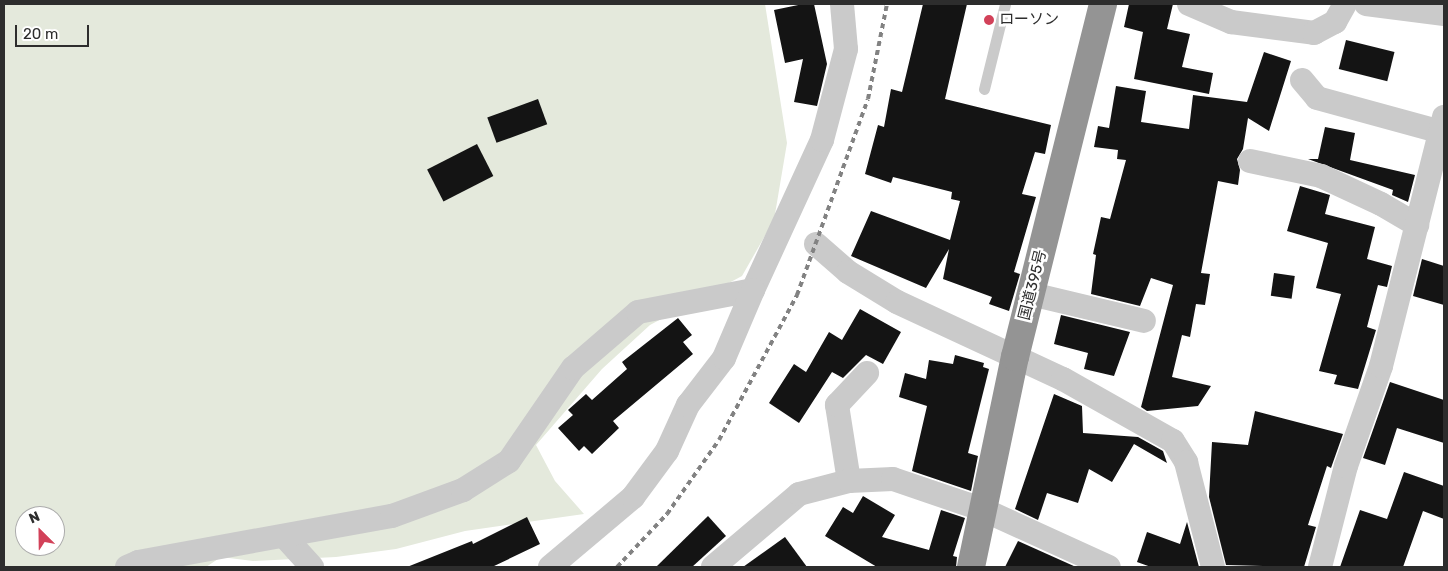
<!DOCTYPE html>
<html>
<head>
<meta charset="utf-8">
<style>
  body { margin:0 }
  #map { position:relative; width:1448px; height:571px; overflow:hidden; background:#fff; font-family:Rubik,"Noto Sans JP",sans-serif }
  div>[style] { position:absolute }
  .green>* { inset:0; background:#e4e9dc }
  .building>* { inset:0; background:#141414; transform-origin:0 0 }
  .lane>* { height:11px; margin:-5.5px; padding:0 5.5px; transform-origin:5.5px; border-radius:5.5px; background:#cacaca }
  .street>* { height:24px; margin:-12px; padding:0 12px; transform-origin:12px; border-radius:12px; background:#cacaca }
  .highway>* { height:28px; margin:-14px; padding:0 14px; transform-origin:14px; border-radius:14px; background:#949494 }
  .rail>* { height:4px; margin-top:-2px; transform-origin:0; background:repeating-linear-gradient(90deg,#828282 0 5px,transparent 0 9px) }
  .dots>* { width:14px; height:14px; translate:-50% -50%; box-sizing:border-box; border:2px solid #fff; border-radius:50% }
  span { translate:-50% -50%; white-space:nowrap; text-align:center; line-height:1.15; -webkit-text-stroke:5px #fff; paint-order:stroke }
  .poi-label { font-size:15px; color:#2d2d2d }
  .left { translate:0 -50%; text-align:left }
  .street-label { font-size:15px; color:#2d2d2d }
  .frame { position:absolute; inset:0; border:5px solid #2d2d2d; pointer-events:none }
  .north { position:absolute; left:15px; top:506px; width:50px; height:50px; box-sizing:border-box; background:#fff; border:1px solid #ababab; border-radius:50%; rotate:337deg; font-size:14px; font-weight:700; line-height:20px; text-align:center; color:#2d2d2d }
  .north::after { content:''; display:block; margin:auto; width:18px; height:22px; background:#d24159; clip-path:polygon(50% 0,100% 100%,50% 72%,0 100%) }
  .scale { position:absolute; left:15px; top:25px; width:74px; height:22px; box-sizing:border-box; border:2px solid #2d2d2d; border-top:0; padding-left:6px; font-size:15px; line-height:18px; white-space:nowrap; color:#2d2d2d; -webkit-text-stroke:4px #fff; paint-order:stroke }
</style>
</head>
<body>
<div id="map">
  <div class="green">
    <div style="clip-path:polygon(evenodd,4px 4px,765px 4px,787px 143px,774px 220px,742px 276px,650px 325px,602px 369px,536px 445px,555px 481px,584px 514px,465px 531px,396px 549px,336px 557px,253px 561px,221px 557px,206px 567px,4px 567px,4px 4px,25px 516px,55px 516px,55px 546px,25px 546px,25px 516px)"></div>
  </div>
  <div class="building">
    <div style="clip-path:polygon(803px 4px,814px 4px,827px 64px,817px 106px,794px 102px,803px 59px,785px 63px,774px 10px)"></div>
    <div style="clip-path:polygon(923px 4px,967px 4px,945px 99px,1051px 125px,1045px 154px,1035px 152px,1022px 194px,1036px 197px,1014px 272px,1020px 274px,1009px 311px,989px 304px,992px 297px,943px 279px,949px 249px,926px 288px,851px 256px,871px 211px,950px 240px,960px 201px,951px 199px,952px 192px,893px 177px,891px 183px,865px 174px,878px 125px,884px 127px,891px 89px,902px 92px)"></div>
    <div style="clip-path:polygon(1129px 4px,1173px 4px,1167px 29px,1190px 34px,1182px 67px,1213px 73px,1209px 94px,1134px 79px,1143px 32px,1124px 27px)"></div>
    <div style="left:1346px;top:40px;width:50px;height:30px;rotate:14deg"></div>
    <div style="clip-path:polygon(1264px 52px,1291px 61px,1269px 131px,1248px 118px,1243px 149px,1237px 159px,1240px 170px,1238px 185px,1218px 181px,1201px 273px,1210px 274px,1205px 305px,1196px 304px,1190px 337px,1182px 335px,1172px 377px,1211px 386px,1198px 406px,1147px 411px,1141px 407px,1173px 285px,1151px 278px,1140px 306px,1091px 294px,1096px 255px,1093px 254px,1101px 217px,1110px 219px,1126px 160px,1117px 159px,1118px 150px,1094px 147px,1098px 126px,1109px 128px,1116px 86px,1146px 91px,1141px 122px,1189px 129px,1193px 95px,1247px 102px)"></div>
    <div style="left:538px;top:99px;width:27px;height:54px;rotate:70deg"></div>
    <div style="clip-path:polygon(1325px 127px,1355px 133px,1350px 160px,1415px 175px,1408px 202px,1392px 195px,1393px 190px,1308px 159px,1318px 159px)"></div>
    <div style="left:477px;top:144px;width:36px;height:56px;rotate:63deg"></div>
    <div style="clip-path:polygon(1300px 186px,1330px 195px,1325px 214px,1375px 227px,1367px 259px,1392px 266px,1387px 287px,1378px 285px,1367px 327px,1376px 330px,1358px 389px,1334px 384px,1337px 375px,1319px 371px,1341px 294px,1316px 288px,1328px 243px,1287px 231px)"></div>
    <div style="clip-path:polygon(1422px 259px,1444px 266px,1444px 305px,1413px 296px)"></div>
    <div style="left:1274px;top:273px;width:21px;height:23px;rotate:8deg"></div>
    <div style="clip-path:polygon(860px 309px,901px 332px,883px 364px,866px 355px,843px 378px,832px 372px,799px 423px,769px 403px,794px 364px,806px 372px,829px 332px,842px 340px)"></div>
    <div style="clip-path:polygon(1061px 315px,1130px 332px,1114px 376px,1084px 369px,1088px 353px,1054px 344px)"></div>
    <div style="clip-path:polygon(678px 318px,692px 335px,683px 342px,693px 354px,613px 421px,619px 428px,592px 454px,584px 446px,579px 451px,558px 428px,573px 415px,568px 410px,586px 394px,592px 400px,627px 369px,622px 362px)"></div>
    <div style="clip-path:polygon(955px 355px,984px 363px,983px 367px,989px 369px,968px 453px,978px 456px,971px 491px,912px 471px,927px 406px,899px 397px,905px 373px,926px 379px,929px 360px,953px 364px)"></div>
    <div style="clip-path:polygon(1390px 382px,1444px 400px,1444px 443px,1397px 428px,1385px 465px,1363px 458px)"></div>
    <div style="clip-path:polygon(1054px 394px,1082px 406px,1083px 433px,1138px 437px,1163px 451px,1167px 463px,1134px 444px,1112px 482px,1089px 469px,1078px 503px,1047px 493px,1038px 520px,1015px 509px)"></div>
    <div style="clip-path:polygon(1255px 411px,1343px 434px,1331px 468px,1327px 466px,1308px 525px,1316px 527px,1304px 567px,1226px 565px,1209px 497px,1212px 442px,1248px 445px)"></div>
    <div style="clip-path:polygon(1404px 472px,1444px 486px,1444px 519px,1423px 511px,1403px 567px,1340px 567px,1360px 510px,1387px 519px)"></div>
    <div style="clip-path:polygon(863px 496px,895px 515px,882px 537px,929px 550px,941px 510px,965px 518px,953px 556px,957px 557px,956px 567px,877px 567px,825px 536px,843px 507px,853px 513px)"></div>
    <div style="clip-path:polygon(708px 516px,726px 536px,692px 567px,656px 567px)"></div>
    <div style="clip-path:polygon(527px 517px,540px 544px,492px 567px,407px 567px,472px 541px,473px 544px)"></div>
    <div style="clip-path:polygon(1187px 522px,1199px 567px,1151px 567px,1137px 562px,1147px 532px,1180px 544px)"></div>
    <div style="clip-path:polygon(785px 537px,807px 567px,743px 567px)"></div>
    <div style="clip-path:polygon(1018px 541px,1076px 567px,1005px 567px)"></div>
  </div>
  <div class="lane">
    <div style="left:984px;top:89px;width:88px;rotate:-76.1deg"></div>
  </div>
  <div class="street">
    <div style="left:1189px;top:4px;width:46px;rotate:23.2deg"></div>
    <div style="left:1231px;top:22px;width:84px;rotate:7.5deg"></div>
    <div style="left:1314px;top:33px;width:24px;rotate:-28deg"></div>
    <div style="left:1335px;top:22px;width:21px;rotate:-61deg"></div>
    <div style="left:1366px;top:4px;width:79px;rotate:7.3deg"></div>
    <div style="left:1302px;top:80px;width:23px;rotate:50deg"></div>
    <div style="left:1317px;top:98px;width:129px;rotate:15.3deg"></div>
    <div style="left:1250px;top:161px;width:73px;rotate:11.9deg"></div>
    <div style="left:1321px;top:176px;width:66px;rotate:25deg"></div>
    <div style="left:1381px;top:204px;width:42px;rotate:30.3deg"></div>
    <div style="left:816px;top:244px;width:43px;rotate:41.2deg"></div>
    <div style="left:848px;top:272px;width:57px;rotate:31.5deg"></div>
    <div style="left:897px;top:302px;width:183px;rotate:24.9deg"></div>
    <div style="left:1063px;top:379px;width:126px;rotate:29.4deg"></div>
    <div style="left:1173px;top:441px;width:25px;rotate:58deg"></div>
    <div style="left:1186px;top:462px;width:108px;rotate:75.6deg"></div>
    <div style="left:1031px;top:294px;width:116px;rotate:13.4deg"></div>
    <div style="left:849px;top:481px;width:77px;rotate:-99deg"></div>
    <div style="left:837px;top:405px;width:44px;rotate:-46.8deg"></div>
    <div style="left:284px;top:536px;width:42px;rotate:47.9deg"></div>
    <div style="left:127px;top:567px;width:12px;rotate:-24deg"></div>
    <div style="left:138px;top:562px;width:258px;rotate:-10.3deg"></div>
    <div style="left:392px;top:516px;width:76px;rotate:-20.1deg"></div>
    <div style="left:463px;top:490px;width:54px;rotate:-32.2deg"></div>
    <div style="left:509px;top:461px;width:113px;rotate:-55.5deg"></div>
    <div style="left:573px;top:368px;width:86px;rotate:-40.7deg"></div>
    <div style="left:638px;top:312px;width:117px;rotate:-10.8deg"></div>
    <div style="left:753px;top:290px;width:165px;rotate:-65.3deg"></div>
    <div style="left:822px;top:140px;width:94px;rotate:-75.2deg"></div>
    <div style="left:846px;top:49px;width:45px;rotate:-95.1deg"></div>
    <div style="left:550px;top:567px;width:109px;rotate:-40.1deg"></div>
    <div style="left:633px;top:497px;width:57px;rotate:-53.5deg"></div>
    <div style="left:667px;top:451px;width:51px;rotate:-65.5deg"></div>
    <div style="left:688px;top:405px;width:59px;rotate:-52.5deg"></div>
    <div style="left:724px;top:358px;width:74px;rotate:-66.9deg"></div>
    <div style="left:713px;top:567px;width:113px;rotate:-40.3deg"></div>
    <div style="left:799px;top:494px;width:52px;rotate:-14.6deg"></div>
    <div style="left:849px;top:481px;width:44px;rotate:-2.6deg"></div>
    <div style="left:893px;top:479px;width:96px;rotate:18.8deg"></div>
    <div style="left:984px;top:510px;width:137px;rotate:24.5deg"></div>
    <div style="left:1320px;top:567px;width:104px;rotate:-75.6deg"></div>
    <div style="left:1346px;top:466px;width:106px;rotate:-70.7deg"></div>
    <div style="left:1381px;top:366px;width:257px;rotate:-75.8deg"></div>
  </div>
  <div class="highway">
    <div style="left:971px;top:567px;width:215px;rotate:-78.2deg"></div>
    <div style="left:1015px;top:357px;width:364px;rotate:-76deg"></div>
  </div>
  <div class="rail">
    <div style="left:617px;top:567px;width:73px;rotate:-46.7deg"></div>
    <div style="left:667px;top:514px;width:90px;rotate:-54.9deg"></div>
    <div style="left:719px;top:440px;width:165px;rotate:-61.7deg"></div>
    <div style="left:797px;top:295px;width:208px;rotate:-70.1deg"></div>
    <div style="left:868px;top:99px;width:97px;rotate:-78.7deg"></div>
  </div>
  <div class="dots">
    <div style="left:989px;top:20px;background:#d24159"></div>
  </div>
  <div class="poi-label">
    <span class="left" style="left:999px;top:20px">ローソン</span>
  </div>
  <div class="street-label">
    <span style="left:1033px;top:285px;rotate:-76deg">国道395号</span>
  </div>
  <div class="frame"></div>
  <div class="north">N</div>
  <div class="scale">20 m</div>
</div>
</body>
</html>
